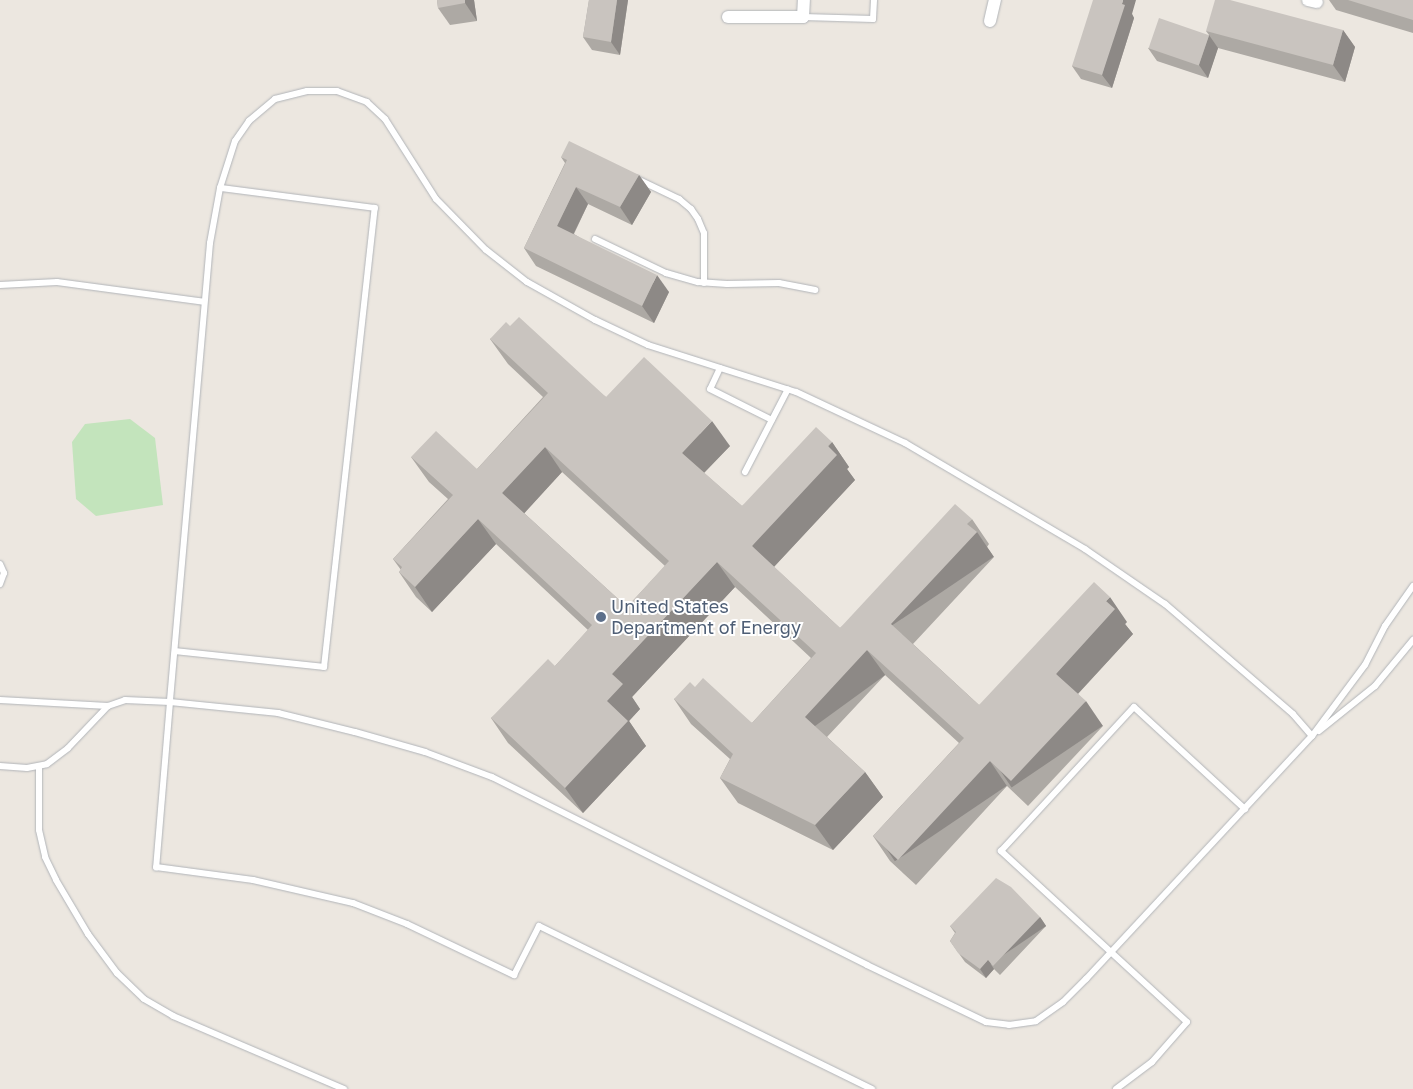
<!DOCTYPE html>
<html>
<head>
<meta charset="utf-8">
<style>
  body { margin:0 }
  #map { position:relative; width:1413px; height:1089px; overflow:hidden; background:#ece7e0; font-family:"Golos Text",sans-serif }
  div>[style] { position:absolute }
  .green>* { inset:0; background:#c3e4bc }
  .roads { filter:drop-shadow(0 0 1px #b1b4b8) drop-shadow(0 0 1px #b1b4b8) }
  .service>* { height:6px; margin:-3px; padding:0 3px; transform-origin:3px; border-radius:3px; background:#fff }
  .minor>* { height:12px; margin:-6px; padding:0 6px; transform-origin:6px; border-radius:6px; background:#fff }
  .wall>* { inset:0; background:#ada9a4 }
  .shaded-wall>* { inset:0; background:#8d8986; transform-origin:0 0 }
  .building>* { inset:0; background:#c9c4bf; transform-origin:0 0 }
  .dots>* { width:14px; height:14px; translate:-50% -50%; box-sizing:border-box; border:2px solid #fff; border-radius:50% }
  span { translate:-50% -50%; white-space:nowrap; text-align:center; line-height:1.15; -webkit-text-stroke:4px #fff; paint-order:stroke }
  .service-label { font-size:18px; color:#4e5e75 }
  .left { translate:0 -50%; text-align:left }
</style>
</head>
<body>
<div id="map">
  <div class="green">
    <div style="clip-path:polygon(130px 419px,155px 438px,163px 505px,96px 516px,76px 499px,72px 442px,85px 424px)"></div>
  </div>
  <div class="roads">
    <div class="service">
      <div style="left:803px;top:17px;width:70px;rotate:1.6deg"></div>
      <div style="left:873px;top:19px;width:19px;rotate:-87deg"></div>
      <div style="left:637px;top:179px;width:47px;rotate:25.5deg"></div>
      <div style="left:679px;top:199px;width:16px;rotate:40deg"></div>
      <div style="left:691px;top:209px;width:12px;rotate:55deg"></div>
      <div style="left:698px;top:219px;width:15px;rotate:67deg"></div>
      <div style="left:704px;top:233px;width:50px;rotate:90deg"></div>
      <div style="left:595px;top:239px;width:79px;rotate:25.6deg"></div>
      <div style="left:666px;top:273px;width:33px;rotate:16deg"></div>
      <div style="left:698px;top:282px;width:29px;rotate:4deg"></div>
      <div style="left:727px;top:284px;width:52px;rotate:-1.1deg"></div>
      <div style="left:779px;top:283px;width:37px;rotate:11deg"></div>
      <div style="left:0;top:285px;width:57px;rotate:-3deg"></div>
      <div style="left:57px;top:282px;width:148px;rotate:7.7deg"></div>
      <div style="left:720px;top:368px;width:23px;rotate:115deg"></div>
      <div style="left:710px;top:389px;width:69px;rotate:26.6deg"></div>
      <div style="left:745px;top:472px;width:93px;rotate:-62.6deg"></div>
      <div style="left:0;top:564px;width:10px;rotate:66deg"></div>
      <div style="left:4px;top:573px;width:12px;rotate:110deg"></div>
      <div style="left:175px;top:651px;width:150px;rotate:6.1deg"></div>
      <div style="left:324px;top:667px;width:462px;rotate:-83.7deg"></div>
      <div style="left:375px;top:208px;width:156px;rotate:-172.6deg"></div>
      <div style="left:0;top:700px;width:108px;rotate:3.2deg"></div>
      <div style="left:108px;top:706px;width:18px;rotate:-19deg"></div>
      <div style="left:125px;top:700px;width:45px;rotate:2.5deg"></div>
      <div style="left:170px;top:702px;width:166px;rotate:94.8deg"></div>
      <div style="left:156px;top:867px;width:98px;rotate:7.6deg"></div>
      <div style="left:253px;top:880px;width:103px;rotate:13deg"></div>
      <div style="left:353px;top:903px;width:58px;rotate:21.3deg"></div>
      <div style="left:407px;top:924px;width:119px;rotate:25.5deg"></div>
      <div style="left:514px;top:975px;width:55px;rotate:-63deg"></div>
      <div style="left:539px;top:926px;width:371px;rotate:26.1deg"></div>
      <div style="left:1319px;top:731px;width:72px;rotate:-38.8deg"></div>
      <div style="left:1375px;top:686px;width:60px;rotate:-50.4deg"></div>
      <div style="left:1312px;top:736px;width:29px;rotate:-131deg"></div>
      <div style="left:1293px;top:714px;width:169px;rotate:-139.3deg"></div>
      <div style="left:1165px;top:604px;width:97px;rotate:-145.5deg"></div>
      <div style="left:1085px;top:549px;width:209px;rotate:-149.5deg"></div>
      <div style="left:905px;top:443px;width:120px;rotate:-154.9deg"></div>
      <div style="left:796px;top:392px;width:155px;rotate:-162.4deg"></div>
      <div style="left:648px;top:345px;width:59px;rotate:-154.7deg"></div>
      <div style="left:595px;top:320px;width:78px;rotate:-150.8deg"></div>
      <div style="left:527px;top:282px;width:52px;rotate:-142deg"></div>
      <div style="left:486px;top:250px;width:71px;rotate:-134.4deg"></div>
      <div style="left:436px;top:199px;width:95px;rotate:-122.5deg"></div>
      <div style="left:385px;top:119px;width:25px;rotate:-137deg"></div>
      <div style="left:367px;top:102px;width:32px;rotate:-160deg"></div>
      <div style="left:337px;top:91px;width:30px;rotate:180deg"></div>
      <div style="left:307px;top:91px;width:33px;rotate:166deg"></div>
      <div style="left:275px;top:99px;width:34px;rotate:140deg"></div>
      <div style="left:249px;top:121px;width:24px;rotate:125deg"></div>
      <div style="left:235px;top:141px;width:49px;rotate:107.7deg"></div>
      <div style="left:220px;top:188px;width:56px;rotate:100.3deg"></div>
      <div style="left:210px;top:243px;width:461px;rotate:95deg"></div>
      <div style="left:170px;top:702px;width:109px;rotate:5.8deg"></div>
      <div style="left:278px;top:713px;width:79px;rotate:13.9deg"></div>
      <div style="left:355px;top:732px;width:73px;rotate:15.9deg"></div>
      <div style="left:425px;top:752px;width:72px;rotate:20.5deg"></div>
      <div style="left:492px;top:777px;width:419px;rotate:26.6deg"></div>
      <div style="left:867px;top:965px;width:132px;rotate:25.6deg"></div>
      <div style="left:986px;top:1022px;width:23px;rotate:7deg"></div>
      <div style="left:1009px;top:1025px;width:27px;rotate:-8deg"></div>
      <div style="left:1036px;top:1021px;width:33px;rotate:-35deg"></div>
      <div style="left:1063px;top:1002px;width:33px;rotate:-45deg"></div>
      <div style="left:1086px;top:979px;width:332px;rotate:-47.1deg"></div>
      <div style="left:1312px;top:736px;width:89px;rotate:-53.3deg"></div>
      <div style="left:1365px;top:665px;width:44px;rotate:-62.9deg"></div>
      <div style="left:1385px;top:626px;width:49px;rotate:-55deg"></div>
      <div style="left:0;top:766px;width:27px;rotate:4deg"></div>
      <div style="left:27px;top:768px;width:20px;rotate:-11deg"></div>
      <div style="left:47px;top:764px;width:26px;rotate:-37deg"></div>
      <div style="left:68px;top:748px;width:58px;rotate:-46.4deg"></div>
      <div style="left:39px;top:766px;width:64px;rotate:90deg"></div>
      <div style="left:39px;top:830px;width:28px;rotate:77deg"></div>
      <div style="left:45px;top:857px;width:25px;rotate:64deg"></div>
      <div style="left:56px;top:880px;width:63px;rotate:59.3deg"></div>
      <div style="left:88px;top:934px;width:49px;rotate:53.4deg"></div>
      <div style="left:117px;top:973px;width:37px;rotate:44deg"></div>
      <div style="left:144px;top:999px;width:34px;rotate:30deg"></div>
      <div style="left:173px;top:1016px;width:186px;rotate:23.1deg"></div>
      <div style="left:1116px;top:1089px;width:45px;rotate:-36.9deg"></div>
      <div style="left:1152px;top:1062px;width:53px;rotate:-48.8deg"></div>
      <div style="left:1187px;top:1022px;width:253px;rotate:-137.4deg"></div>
      <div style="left:1001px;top:851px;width:196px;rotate:-47.3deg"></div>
      <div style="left:1134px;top:707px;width:151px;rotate:42.6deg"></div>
    </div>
    <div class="minor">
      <div style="left:1308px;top:0;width:9px;rotate:13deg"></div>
      <div style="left:728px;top:17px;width:75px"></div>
      <div style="left:803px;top:17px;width:17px;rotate:-87deg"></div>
      <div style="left:990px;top:21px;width:22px;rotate:-77deg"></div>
    </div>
  </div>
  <div class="wall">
    <div style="clip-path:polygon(437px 0,474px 0,477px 21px,450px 25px,438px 8px)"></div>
    <div style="clip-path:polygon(589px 0,628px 0,620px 55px,592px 50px,583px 37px)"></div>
    <div style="clip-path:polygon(1329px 0,1413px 0,1413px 33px,1336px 10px)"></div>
    <div style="clip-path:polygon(1132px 14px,1134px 18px,1112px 88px,1081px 79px,1072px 66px)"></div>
    <div style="clip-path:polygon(1343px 30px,1355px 47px,1345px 82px,1218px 48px,1208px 78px,1157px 61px,1148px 48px,1209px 35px,1206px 31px)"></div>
    <div style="clip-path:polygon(561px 157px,639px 175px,651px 192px,632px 225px,588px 204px,574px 234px,669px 292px,654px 323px,536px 266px,524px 248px,565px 163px)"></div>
    <div style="clip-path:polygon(evenodd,510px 326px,606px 397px,730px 446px,704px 473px,742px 506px,832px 442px,849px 467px,847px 469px,855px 480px,774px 567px,840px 628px,972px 519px,989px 544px,987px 547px,994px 557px,913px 644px,979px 705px,1127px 622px,1125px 624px,1133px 634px,1078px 694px,1103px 726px,1028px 806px,1007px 786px,916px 885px,890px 861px,873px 836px,959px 743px,885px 675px,827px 737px,865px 772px,883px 797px,833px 850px,738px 803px,720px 778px,730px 759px,691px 724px,674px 699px,695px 687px,752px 723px,811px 658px,735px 587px,632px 697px,640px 709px,629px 721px,646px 746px,583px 813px,508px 743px,491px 718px,555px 666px,588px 630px,496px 544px,432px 612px,416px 597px,399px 572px,401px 570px,393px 559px,448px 499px,429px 482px,411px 457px,477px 469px,543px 397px,508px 364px,490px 339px,510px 326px,562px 472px,665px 566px,627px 607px,524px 513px,562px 472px)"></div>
    <div style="clip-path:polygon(1040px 917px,1046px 926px,1000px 975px,994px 969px,986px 978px,965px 962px,950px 941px,955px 933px,950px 926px)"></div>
  </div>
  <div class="shaded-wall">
    <div style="clip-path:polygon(465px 0,474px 0,477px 21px,465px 3px)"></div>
    <div style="clip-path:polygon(617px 0,628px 0,620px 55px,611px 42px)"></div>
    <div style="clip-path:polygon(1123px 0,1136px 0,1132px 14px,1134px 18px,1112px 88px,1102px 75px)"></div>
    <div style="clip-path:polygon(1343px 30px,1355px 47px,1345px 82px,1333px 65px)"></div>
    <div style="clip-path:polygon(1209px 35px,1218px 48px,1208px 78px,1199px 65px)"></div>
    <div style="clip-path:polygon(639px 175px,651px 192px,632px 225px,620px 207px)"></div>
    <div style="clip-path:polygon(576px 187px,588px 204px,569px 243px,557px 226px)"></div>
    <div style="clip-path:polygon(657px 275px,669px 292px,654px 323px,642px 306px)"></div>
    <div style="clip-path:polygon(712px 421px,730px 446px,699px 478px,682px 453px)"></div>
    <div style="clip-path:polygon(832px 442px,849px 467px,847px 469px,855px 480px,770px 571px,752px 546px)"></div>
    <div style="clip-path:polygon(545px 447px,562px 472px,520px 518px,502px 493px)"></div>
    <div style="clip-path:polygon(478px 519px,496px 544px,432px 612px,415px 587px)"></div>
    <div style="left:977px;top:532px;width:30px;height:126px;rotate:56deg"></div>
    <div style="clip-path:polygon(717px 562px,735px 587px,632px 697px,640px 709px,629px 721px,646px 746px,583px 813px,565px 788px,607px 701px,612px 674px)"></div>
    <div style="clip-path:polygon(1110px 597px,1127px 622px,1125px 624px,1133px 634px,1073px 699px,1056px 674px,1106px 601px)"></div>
    <div style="left:867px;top:650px;width:31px;height:91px;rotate:54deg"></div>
    <div style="left:1086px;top:701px;width:30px;height:110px;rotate:56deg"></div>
    <div style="left:990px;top:761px;width:30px;height:135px;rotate:56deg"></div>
    <div style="clip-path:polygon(865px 772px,883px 797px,833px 850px,815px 825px)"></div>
    <div style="left:1040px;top:917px;width:11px;height:68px;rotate:56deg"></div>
    <div style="clip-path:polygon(988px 960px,994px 969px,986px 978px,980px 969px)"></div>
  </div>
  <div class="building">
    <div style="clip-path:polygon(437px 0,465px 0,465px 3px,438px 8px)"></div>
    <div style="clip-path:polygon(589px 0,617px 0,611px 42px,583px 37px)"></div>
    <div style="clip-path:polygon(1093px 0,1123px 0,1122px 4px,1125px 5px,1102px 75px,1072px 66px)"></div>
    <div style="clip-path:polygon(1215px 0,1230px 0,1343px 30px,1333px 65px,1206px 31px)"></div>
    <div style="clip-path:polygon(1348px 0,1413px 0,1413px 20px)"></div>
    <div style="left:1159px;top:18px;width:53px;height:32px;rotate:19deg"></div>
    <div style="clip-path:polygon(569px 141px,639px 175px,620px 207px,576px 187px,557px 226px,657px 275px,642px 306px,524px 248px,567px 160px,561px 157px)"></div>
    <div style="clip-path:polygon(evenodd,519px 317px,606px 397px,644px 357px,712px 421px,682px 453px,742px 506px,816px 427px,832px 442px,828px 446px,837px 455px,752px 546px,840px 628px,955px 504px,972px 519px,967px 524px,977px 532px,891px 624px,979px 705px,1094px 582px,1110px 597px,1106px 601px,1115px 609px,1056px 674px,1086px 701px,1011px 781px,990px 761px,898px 860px,873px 836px,964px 738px,867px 650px,805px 717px,865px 772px,815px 825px,720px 778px,733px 754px,674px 699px,690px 682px,695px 687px,703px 678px,752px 723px,816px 653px,717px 562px,612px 674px,623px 684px,607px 701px,628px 721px,565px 788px,491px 718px,548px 659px,555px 666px,592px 625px,478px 519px,415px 587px,399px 572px,402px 567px,393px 559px,453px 495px,411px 457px,436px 431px,477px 469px,548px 393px,490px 339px,506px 322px,510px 326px,519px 317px,545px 447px,669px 561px,627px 607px,502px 493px,545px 447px)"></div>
    <div style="clip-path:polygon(996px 878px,1011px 887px,1040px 917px,993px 966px,988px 960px,980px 969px,958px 953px,950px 941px,956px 932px,950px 926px)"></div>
  </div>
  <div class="dots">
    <div style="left:601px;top:617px;background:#5c6f8a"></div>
  </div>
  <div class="service-label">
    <span class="left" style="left:611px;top:617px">United States<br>Department of Energy</span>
  </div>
</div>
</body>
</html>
